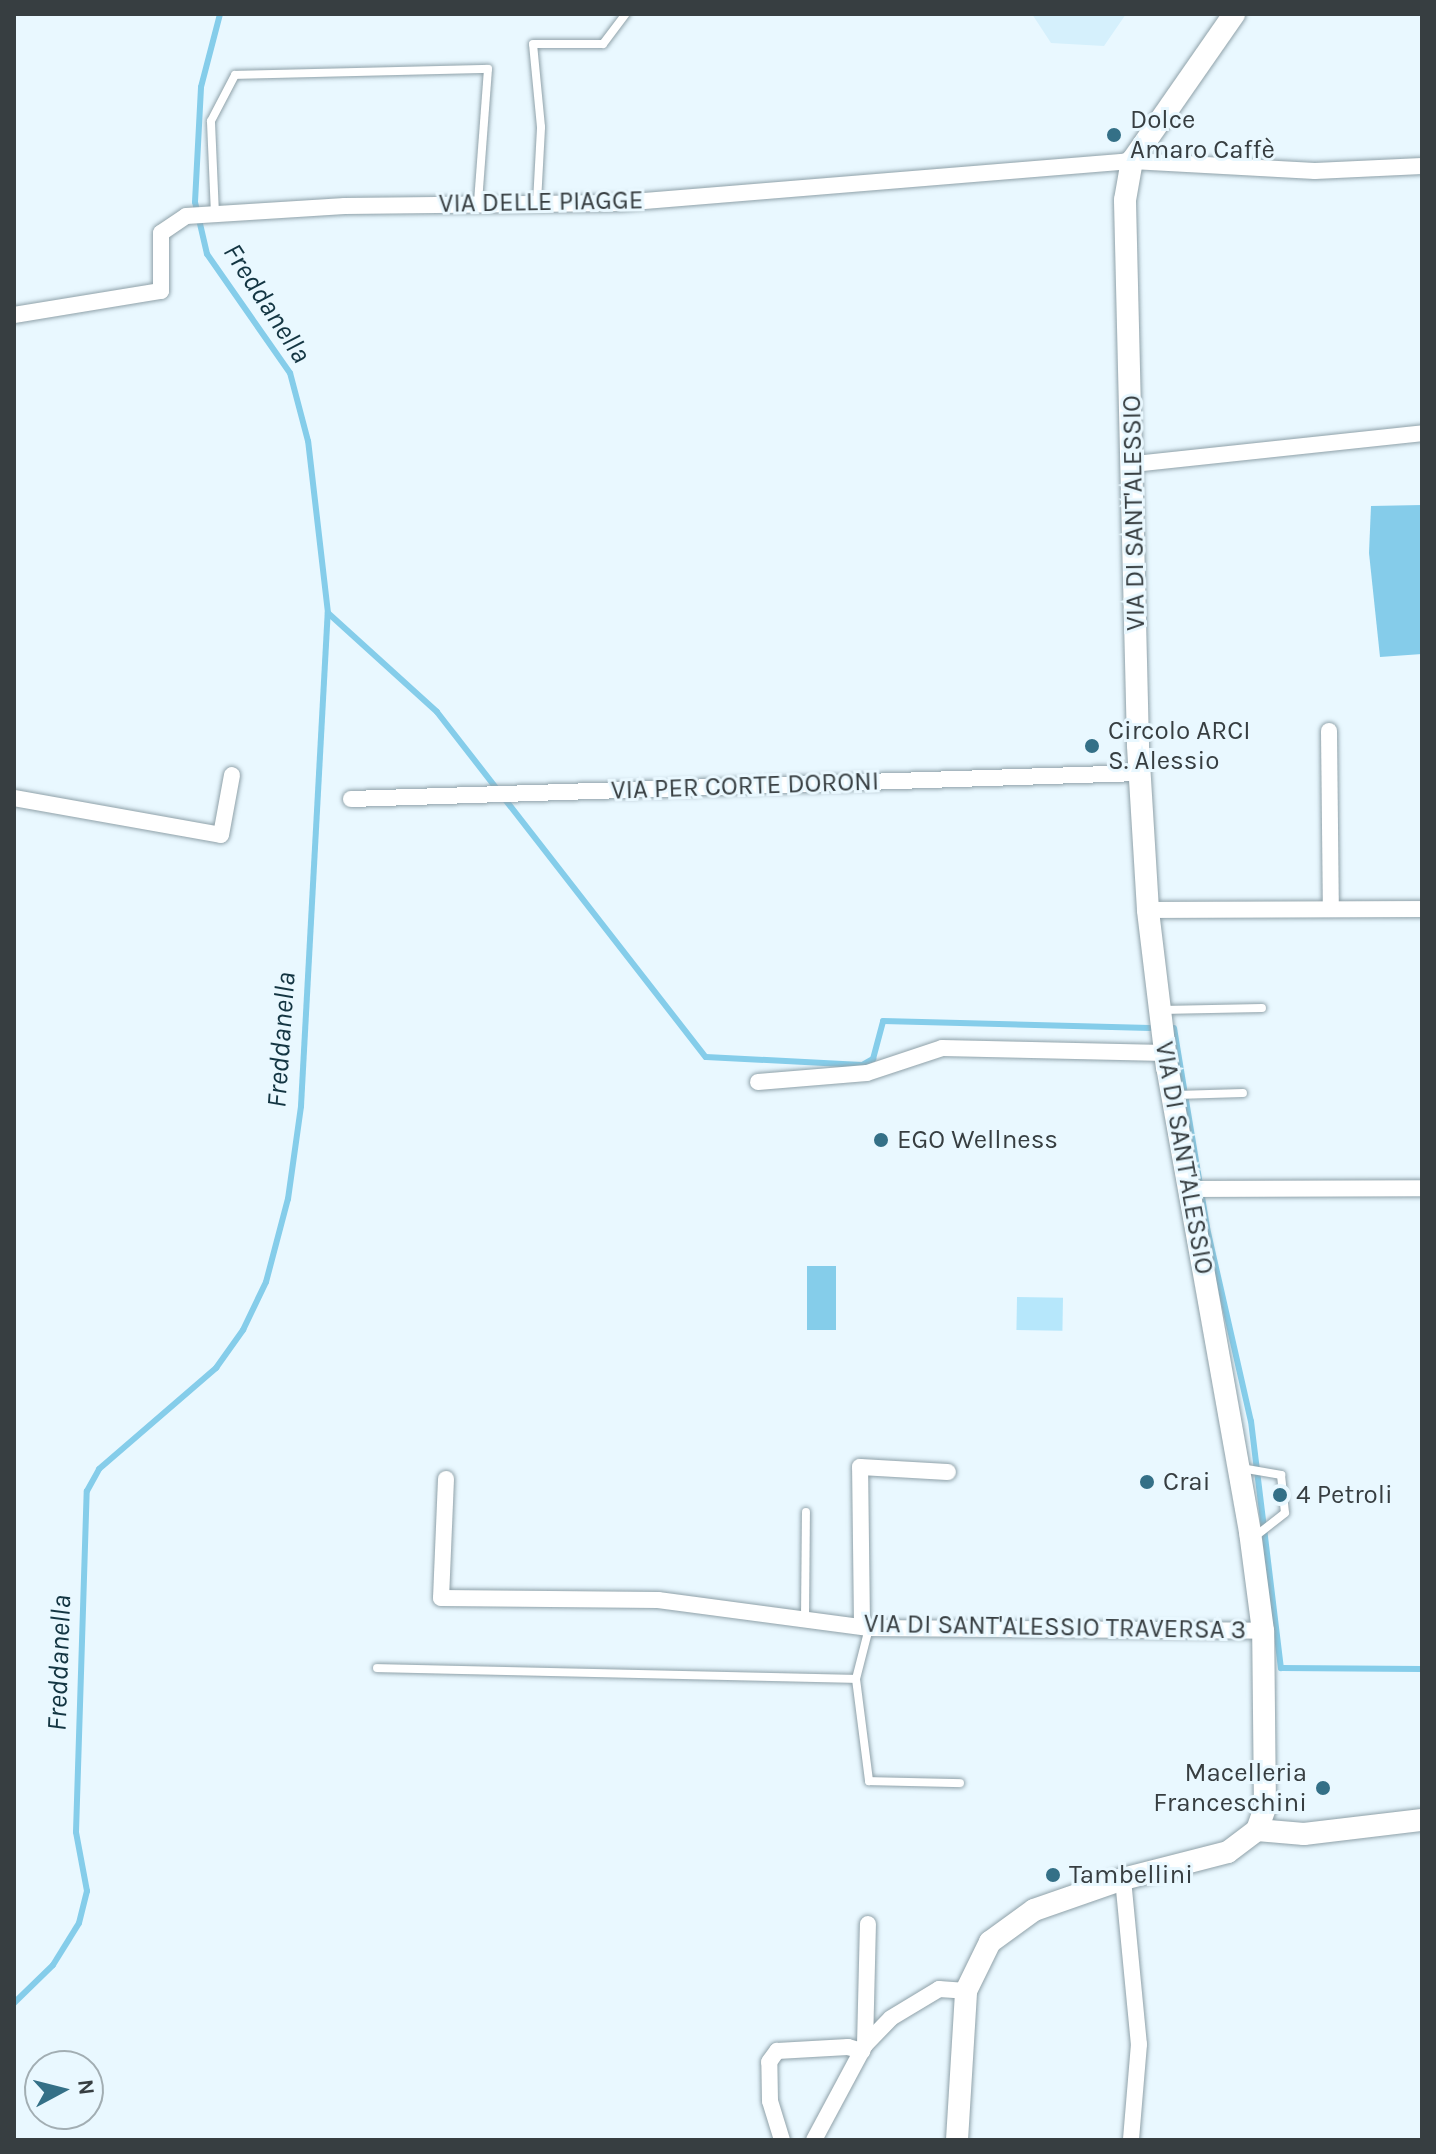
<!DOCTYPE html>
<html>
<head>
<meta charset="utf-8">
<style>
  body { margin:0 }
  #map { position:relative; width:1436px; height:2154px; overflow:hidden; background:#e9f8ff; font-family:Karla,sans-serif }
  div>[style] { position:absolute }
  .built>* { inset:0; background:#d5f0fc }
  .green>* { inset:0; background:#b6e7fb; transform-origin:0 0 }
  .forest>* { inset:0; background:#85ccea }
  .water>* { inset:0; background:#85cdea; transform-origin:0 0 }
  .stream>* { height:6px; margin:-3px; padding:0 3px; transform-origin:3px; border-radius:3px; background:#85cdea }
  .roads { filter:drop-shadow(0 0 2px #8fa1a9) drop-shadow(0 0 2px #8fa1a9) }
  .lane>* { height:8px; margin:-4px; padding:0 4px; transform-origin:4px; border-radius:4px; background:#fff }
  .street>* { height:16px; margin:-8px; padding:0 8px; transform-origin:8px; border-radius:8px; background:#fff }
  .secondary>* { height:22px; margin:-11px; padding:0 11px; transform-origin:11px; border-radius:11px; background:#fff }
  .dots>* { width:22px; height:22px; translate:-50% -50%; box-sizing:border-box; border:4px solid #e9f8ff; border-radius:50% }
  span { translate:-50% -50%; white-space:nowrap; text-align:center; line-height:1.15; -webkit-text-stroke:6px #e9f8ff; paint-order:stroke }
  .poi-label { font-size:26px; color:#373e41 }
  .left { translate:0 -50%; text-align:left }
  .right { translate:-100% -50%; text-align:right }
  .street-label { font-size:26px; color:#373e41 }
  .water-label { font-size:28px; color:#133542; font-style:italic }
  .frame { position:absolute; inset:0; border:16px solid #373e41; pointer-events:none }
  .north { position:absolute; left:24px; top:2050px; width:80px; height:80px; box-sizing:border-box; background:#e9f8ff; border:2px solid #a2aeb3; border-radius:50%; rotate:83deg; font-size:22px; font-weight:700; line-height:32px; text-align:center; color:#373e41 }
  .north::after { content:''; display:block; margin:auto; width:28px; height:36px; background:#347087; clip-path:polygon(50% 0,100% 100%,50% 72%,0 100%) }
</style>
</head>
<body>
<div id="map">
  <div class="built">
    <div style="clip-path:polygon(1032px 14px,1126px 14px,1104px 46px,1051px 43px)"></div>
  </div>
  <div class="green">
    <div style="left:1017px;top:1297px;width:46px;height:33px;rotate:1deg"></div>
  </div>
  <div class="forest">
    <div style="clip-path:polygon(1422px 505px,1422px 654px,1380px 657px,1369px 553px,1371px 506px)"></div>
  </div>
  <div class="water">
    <div style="left:836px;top:1266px;width:64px;height:29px;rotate:90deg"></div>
  </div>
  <div class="stream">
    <div style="left:328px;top:613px;width:147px;rotate:42.2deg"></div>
    <div style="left:437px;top:712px;width:437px;rotate:52.1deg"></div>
    <div style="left:706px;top:1057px;width:156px;rotate:2.9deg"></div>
    <div style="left:862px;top:1065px;width:13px;rotate:-29deg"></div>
    <div style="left:873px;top:1059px;width:39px;rotate:-75deg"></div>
    <div style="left:883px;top:1021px;width:267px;rotate:1.5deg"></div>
    <div style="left:1174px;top:1028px;width:203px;rotate:80.6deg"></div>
    <div style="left:1207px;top:1228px;width:198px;rotate:77.2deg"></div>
    <div style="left:1251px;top:1421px;width:249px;rotate:83.1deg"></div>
    <div style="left:1281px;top:1668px;width:141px;rotate:0.4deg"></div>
    <div style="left:14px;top:2003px;width:54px;rotate:-44.3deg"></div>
    <div style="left:53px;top:1965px;width:49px;rotate:-58.2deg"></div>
    <div style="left:79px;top:1923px;width:33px;rotate:-76deg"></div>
    <div style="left:87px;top:1891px;width:60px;rotate:-100.6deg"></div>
    <div style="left:76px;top:1832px;width:341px;rotate:-88.2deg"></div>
    <div style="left:87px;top:1491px;width:25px;rotate:-61deg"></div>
    <div style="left:99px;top:1469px;width:155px;rotate:-40.8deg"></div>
    <div style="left:216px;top:1368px;width:47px;rotate:-54.6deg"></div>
    <div style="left:243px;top:1330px;width:53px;rotate:-64.4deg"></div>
    <div style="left:266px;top:1282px;width:86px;rotate:-75.2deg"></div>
    <div style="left:288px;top:1199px;width:94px;rotate:-82deg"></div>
    <div style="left:301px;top:1106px;width:494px;rotate:-86.9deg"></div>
    <div style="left:328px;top:613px;width:173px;rotate:-96.6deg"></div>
    <div style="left:308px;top:441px;width:70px;rotate:-104.8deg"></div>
    <div style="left:290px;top:373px;width:145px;rotate:-124.9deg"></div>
    <div style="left:207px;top:254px;width:53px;rotate:-103deg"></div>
    <div style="left:195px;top:202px;width:115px;rotate:-87deg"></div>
    <div style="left:201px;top:87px;width:75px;rotate:-75.4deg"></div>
  </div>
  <div class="roads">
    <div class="lane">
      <div style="left:537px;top:202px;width:75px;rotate:-86.9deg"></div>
      <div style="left:541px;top:127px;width:83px;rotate:-95.5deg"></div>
      <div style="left:533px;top:44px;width:70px"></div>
      <div style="left:603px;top:44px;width:38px;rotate:-53deg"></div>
      <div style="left:215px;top:214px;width:93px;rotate:-92.5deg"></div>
      <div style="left:211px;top:121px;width:52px;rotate:-62.4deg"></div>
      <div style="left:235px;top:75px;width:253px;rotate:-1.4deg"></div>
      <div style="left:488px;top:69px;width:133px;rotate:94.3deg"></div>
      <div style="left:1161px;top:1010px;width:101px;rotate:-1.1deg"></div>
      <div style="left:1176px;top:1095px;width:67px;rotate:-1.7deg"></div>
      <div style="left:1241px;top:1468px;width:41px;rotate:9.9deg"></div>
      <div style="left:1281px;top:1475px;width:38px;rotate:84deg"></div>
      <div style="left:1285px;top:1513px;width:39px;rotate:142deg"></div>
      <div style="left:805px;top:1619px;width:107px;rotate:-89.5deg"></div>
      <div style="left:869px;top:1628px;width:53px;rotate:104.3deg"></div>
      <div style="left:856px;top:1679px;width:103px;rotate:82.7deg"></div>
      <div style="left:869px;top:1781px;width:91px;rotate:1.3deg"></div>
      <div style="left:377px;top:1668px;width:479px;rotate:1.3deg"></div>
    </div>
    <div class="street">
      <div style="left:14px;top:315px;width:149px;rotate:-9.3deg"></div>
      <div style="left:161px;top:291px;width:58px;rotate:-90deg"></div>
      <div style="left:161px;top:233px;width:30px;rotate:-34deg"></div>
      <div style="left:186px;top:216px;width:159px;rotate:-3.6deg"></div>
      <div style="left:345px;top:206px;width:275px;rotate:-0.6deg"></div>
      <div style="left:620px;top:203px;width:514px;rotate:-4.69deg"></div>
      <div style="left:1132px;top:161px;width:183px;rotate:3.1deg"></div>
      <div style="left:1315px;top:171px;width:107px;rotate:-2.7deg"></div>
      <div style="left:1134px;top:464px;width:290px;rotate:-6.1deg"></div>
      <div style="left:1329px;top:731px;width:178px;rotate:89.4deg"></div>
      <div style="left:14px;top:798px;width:210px;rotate:10.1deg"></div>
      <div style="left:221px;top:835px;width:61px;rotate:-79.6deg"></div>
      <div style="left:351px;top:799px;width:789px;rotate:-1.89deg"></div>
      <div style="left:1148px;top:910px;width:274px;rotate:-0.2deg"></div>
      <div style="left:758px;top:1082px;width:109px;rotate:-4.7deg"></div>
      <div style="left:867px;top:1073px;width:79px;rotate:-18.4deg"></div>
      <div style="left:942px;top:1048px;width:223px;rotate:1.3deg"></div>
      <div style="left:1189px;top:1189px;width:233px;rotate:-0.2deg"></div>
      <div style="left:446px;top:1479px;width:119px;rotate:92.4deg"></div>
      <div style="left:441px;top:1598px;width:217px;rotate:0.5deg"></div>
      <div style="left:658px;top:1600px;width:213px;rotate:7.6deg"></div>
      <div style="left:869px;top:1628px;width:394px;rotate:0.4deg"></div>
      <div style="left:862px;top:1625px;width:158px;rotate:-90.7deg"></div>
      <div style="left:860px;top:1467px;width:88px;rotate:3.3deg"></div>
      <div style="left:1123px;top:1879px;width:166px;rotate:84.5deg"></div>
      <div style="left:1139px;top:2044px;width:96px;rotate:94.8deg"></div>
      <div style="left:865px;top:2045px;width:121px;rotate:-88.6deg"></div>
      <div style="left:782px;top:2140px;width:41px;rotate:-107.1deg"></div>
      <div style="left:770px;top:2101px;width:39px;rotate:-91deg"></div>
      <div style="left:769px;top:2062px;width:14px;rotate:-54deg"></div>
      <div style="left:777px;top:2051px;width:71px;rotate:-3.2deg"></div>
      <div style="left:848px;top:2047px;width:15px;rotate:16deg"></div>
      <div style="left:814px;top:2140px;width:108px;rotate:-61.8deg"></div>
      <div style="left:865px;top:2045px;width:37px;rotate:-46deg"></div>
      <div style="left:891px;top:2018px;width:56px;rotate:-31.1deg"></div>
      <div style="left:939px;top:1989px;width:27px;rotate:4deg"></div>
    </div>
    <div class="secondary">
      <div style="left:1257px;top:1830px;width:47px;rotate:4.9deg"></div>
      <div style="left:1304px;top:1834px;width:119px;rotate:-6.8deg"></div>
      <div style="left:957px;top:2140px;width:149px;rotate:-86.5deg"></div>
      <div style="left:966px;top:1991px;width:55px;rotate:-63.9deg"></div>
      <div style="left:990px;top:1942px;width:54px;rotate:-36deg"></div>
      <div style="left:1034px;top:1910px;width:94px;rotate:-19.2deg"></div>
      <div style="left:1123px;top:1879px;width:108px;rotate:-14.4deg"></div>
      <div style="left:1228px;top:1852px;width:36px;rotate:-37deg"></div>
      <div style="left:1257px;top:1830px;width:23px;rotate:-70deg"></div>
      <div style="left:1265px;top:1808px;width:177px;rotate:-90.6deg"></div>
      <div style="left:1263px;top:1631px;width:100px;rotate:-97.5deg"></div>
      <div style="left:1250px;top:1532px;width:471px;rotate:-100.1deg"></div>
      <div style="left:1167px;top:1068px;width:159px;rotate:-96.9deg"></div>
      <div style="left:1148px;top:910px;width:165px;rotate:-93.5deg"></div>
      <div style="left:1138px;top:745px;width:545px;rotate:-91.37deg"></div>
      <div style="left:1125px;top:200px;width:40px;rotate:-80deg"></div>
      <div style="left:1132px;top:161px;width:179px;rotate:-55.2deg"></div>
    </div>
  </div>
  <div class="dots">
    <div style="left:1114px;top:135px;background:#347087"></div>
    <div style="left:1092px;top:746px;background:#347087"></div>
    <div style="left:881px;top:1140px;background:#347087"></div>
    <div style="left:1147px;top:1482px;background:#347087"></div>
    <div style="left:1280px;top:1495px;background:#347087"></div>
    <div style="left:1323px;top:1788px;background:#347087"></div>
    <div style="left:1053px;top:1875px;background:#347087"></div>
  </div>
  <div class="poi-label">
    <span class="left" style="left:1130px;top:135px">Dolce<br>Amaro Caffè</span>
    <span class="left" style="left:1108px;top:746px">Circolo ARCI<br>S. Alessio</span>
    <span class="left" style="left:897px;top:1140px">EGO Wellness</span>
    <span class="left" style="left:1163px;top:1482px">Crai</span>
    <span class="left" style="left:1296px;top:1495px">4 Petroli</span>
    <span class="right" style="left:1307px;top:1788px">Macelleria<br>Franceschini</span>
    <span class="left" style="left:1069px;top:1875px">Tambellini</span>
  </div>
  <div class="street-label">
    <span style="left:541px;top:202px;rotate:-1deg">VIA DELLE PIAGGE</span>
    <span style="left:1134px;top:513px;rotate:-91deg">VIA DI SANT'ALESSIO</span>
    <span style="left:745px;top:786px;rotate:-2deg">VIA PER CORTE DORONI</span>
    <span style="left:1184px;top:1158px;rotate:80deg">VIA DI SANT'ALESSIO</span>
    <span style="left:1055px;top:1627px;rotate:1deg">VIA DI SANT'ALESSIO TRAVERSA 3</span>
  </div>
  <div class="water-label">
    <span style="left:267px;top:303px;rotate:57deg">Freddanella</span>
    <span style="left:281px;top:1040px;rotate:-86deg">Freddanella</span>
    <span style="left:59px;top:1663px;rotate:-88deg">Freddanella</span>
  </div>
  <div class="frame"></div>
  <div class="north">N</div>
</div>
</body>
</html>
